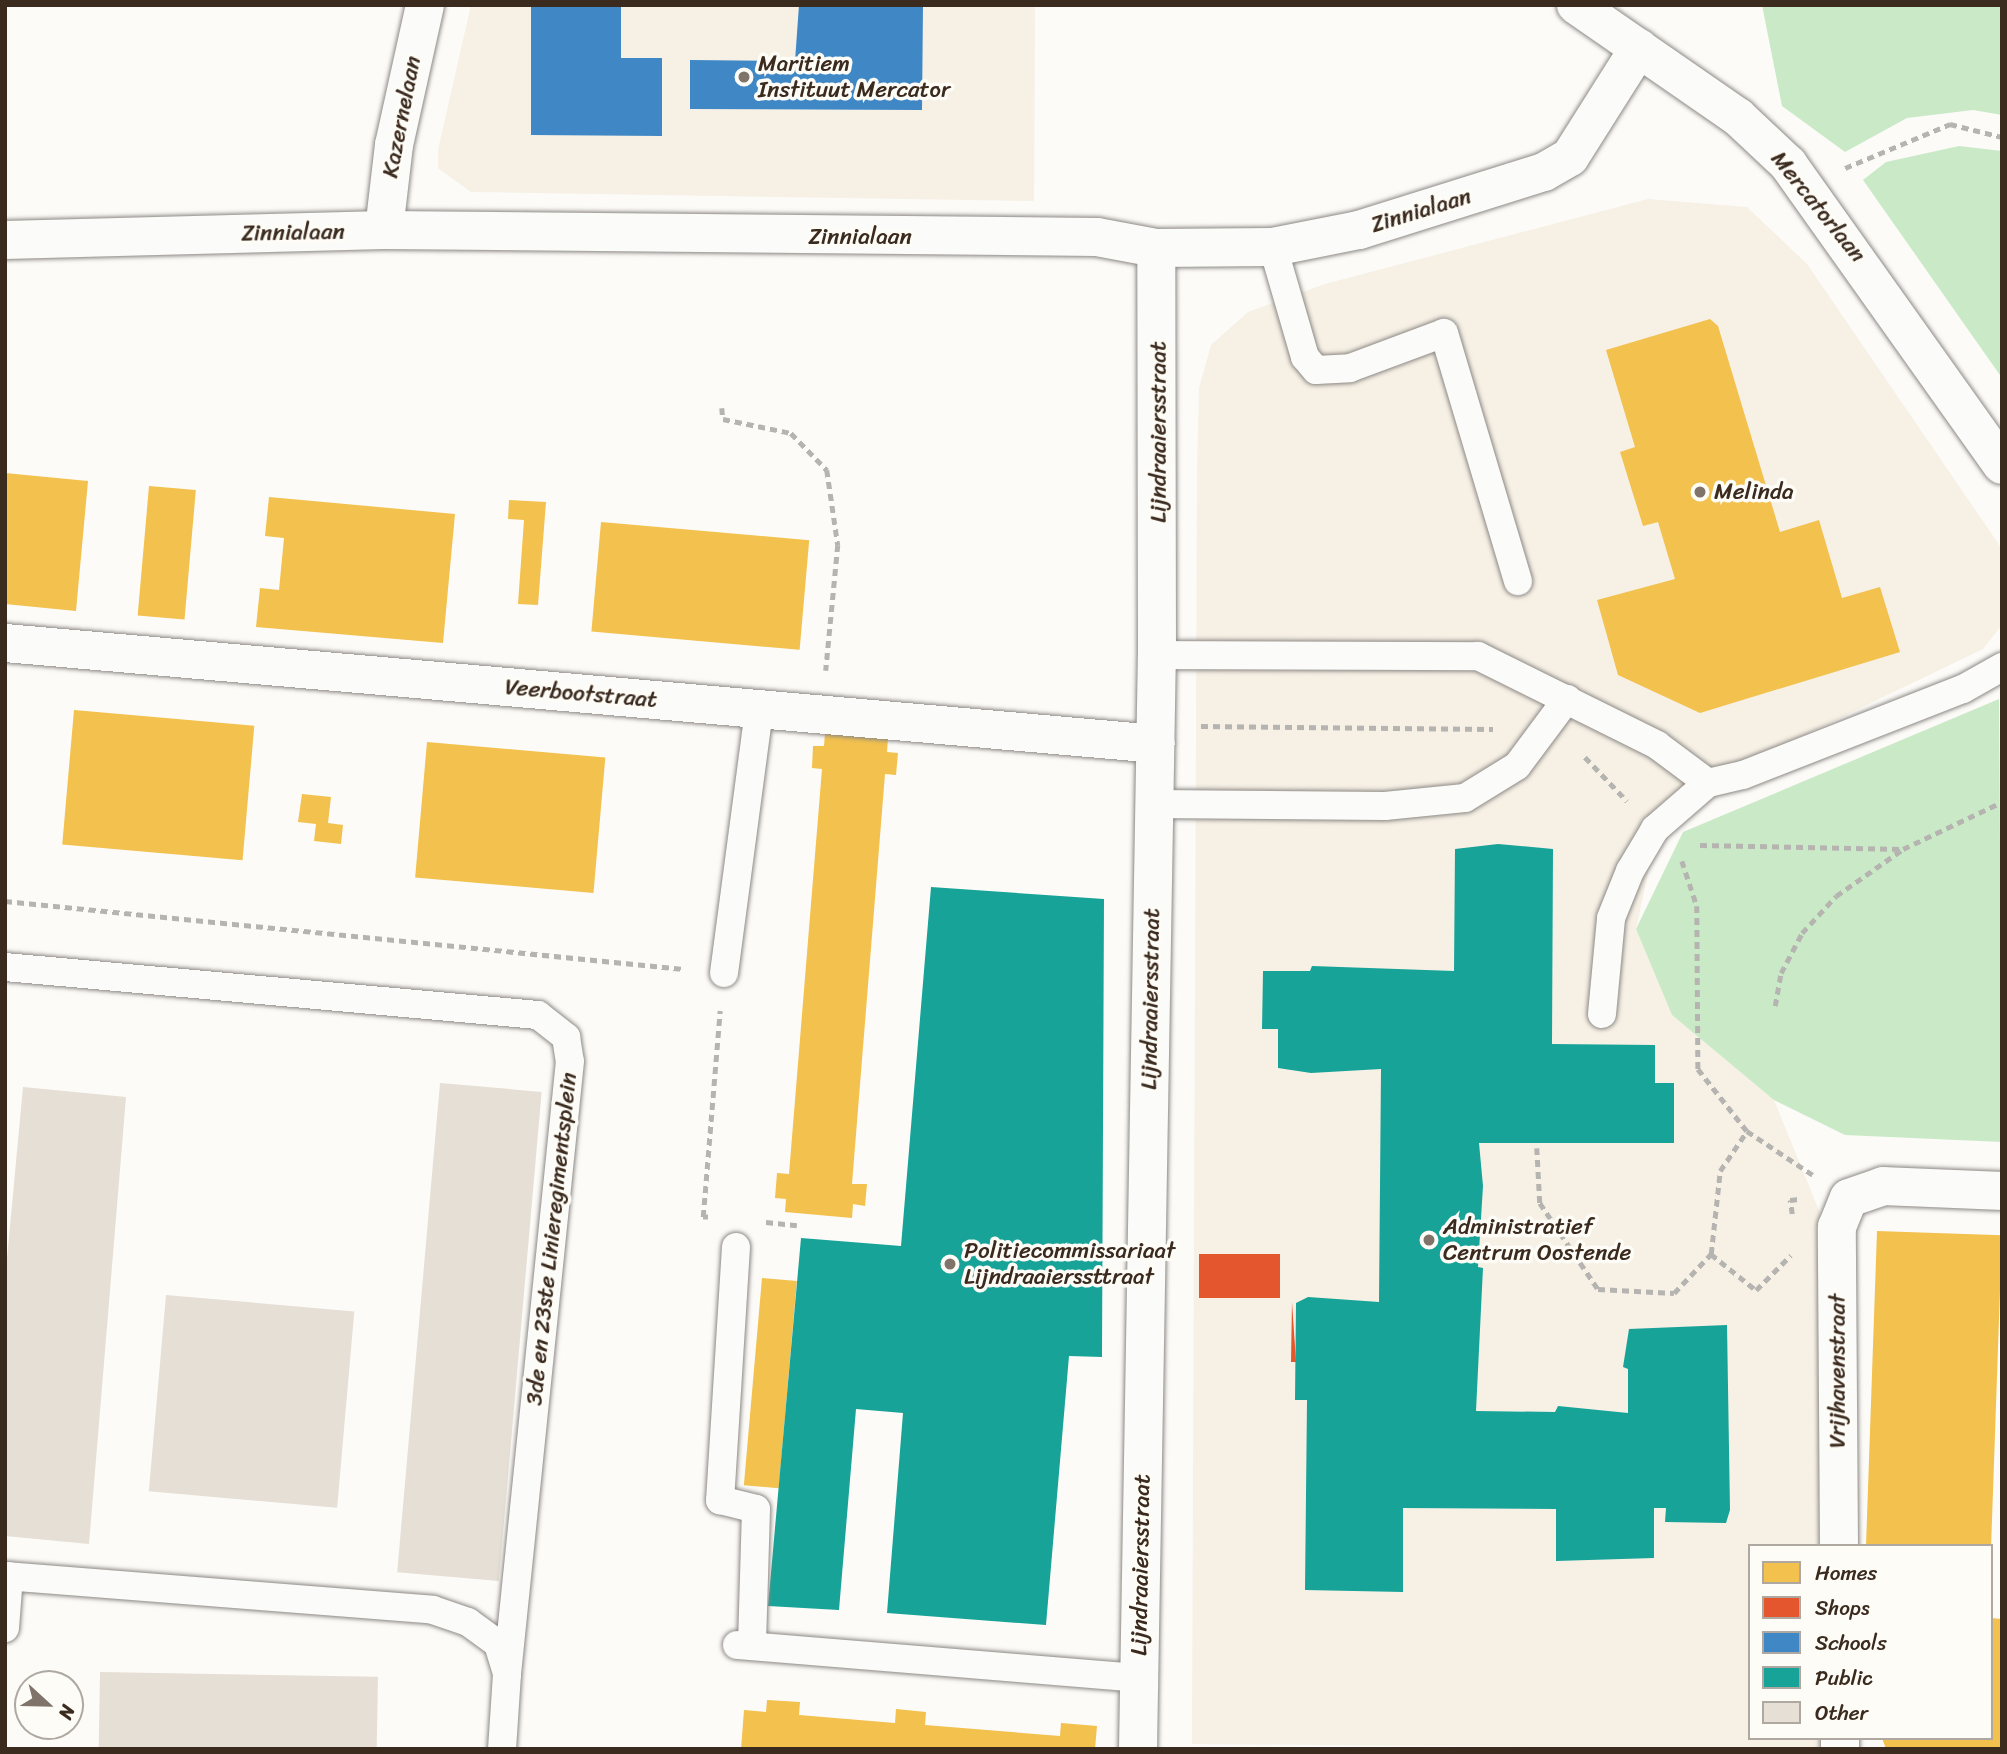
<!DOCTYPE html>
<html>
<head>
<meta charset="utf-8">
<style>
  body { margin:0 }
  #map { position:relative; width:2007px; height:1754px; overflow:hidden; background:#fcfbf8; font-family:Sriracha,sans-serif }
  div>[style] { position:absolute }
  .built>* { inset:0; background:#f6f0e5 }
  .green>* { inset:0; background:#cae9c6 }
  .homes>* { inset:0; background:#f2c14e; transform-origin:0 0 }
  .shops>* { inset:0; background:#e4572e; transform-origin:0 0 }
  .schools>* { inset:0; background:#3f88c5 }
  .public>* { inset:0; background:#17a398 }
  .building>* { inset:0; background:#e5dfd5; transform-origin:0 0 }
  .path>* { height:4.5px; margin-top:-2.25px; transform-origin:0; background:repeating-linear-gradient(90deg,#b6b4b1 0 7px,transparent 0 12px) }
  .roads { filter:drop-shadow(0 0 2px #8d8985) drop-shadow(0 0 2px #8d8985) }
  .lane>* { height:28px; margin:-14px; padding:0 14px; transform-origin:14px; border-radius:14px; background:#fbfbf9 }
  .street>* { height:38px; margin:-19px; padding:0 19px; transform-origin:19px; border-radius:19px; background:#fbfbf9 }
  .dots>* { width:19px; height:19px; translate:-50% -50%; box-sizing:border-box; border:4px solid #fdfcf7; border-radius:50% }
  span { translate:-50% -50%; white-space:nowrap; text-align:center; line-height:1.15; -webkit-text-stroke:7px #fdfcf7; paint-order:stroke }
  .poi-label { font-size:23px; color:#3b2a1e }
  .left { translate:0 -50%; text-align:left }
  .street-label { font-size:23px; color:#3b2a1e }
  .frame { position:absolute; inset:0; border:7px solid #3b2a1e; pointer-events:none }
  .legend { position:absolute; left:1748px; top:1544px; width:245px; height:196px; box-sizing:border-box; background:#fdfcf7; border:2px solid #afa8a0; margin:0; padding:9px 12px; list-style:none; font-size:21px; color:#3b2a1e }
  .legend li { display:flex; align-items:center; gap:14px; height:35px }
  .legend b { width:35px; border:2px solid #afa8a0 }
  .north { position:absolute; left:14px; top:1670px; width:70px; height:70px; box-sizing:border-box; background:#fdfcf7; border:2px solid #afa8a0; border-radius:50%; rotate:112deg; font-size:19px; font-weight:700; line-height:28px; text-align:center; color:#3b2a1e }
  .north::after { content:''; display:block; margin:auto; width:24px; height:32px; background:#7f736a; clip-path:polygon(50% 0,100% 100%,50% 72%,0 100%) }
</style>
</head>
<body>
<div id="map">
  <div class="built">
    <div style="clip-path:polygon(471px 5px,1035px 5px,1034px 201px,471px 192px,438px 168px,438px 150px)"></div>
    <div style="clip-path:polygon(1648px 199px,1747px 207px,1807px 264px,2002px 549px,2002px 625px,1983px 649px,1663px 803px,1636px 929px,1672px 1015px,1774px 1100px,1820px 1213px,1819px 1546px,1750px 1546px,1750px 1738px,1819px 1738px,1819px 1749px,1192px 1744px,1197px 474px,1199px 388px,1211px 345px,1248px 312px,1325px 284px)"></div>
  </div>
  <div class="green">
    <div style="clip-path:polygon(1762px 5px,2002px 5px,2002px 115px,1973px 110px,1907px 118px,1845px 152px,1782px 106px)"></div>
    <div style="clip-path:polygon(1959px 146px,2002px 151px,2002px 378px,1863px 180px,1886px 162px)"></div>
    <div style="clip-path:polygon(1999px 699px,2002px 1142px,1845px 1135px,1774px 1100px,1672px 1015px,1636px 929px,1683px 832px)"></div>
  </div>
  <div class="homes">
    <div style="clip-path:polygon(1710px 319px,1718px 326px,1780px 532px,1819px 520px,1842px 598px,1880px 587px,1900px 652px,1700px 713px,1618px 675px,1597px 600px,1675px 579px,1658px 522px,1643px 526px,1620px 452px,1635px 447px,1606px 350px)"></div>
    <div style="clip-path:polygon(5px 473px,88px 481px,76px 611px,5px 604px)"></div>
    <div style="left:149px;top:486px;width:47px;height:130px;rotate:5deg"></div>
    <div style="clip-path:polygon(269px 497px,455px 514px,443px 643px,256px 627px,260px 588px,279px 590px,284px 538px,265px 536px)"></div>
    <div style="clip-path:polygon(509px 500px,546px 502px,538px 605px,518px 604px,524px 520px,508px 519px)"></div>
    <div style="left:601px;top:522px;width:209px;height:110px;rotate:5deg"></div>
    <div style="left:74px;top:710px;width:181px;height:135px;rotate:5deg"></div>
    <div style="clip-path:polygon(825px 733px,888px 738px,887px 752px,898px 753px,896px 775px,885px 774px,852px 1184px,867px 1184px,865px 1206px,853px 1204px,852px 1218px,785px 1212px,786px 1199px,775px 1198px,777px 1173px,789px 1174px,822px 769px,812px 768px,813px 746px,824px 746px)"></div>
    <div style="left:427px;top:742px;width:179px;height:136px;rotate:5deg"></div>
    <div style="clip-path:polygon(302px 794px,331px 797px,328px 823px,343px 825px,341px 844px,314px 841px,316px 824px,298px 822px)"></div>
    <div style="left:1877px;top:1231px;width:125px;height:315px;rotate:2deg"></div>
    <div style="left:762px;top:1278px;width:35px;height:208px;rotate:5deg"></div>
    <div style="clip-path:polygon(1991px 1618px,2002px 1619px,2002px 1749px,1886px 1749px,1882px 1738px,1991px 1738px)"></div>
    <div style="clip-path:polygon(767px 1700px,800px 1702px,799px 1715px,895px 1723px,896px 1709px,926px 1712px,925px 1725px,1060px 1736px,1061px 1723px,1097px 1726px,1095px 1749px,741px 1749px,744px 1710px,766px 1712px)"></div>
  </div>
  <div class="shops">
    <div style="left:1280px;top:1254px;width:44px;height:81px;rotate:90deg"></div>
    <div style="clip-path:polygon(1292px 1302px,1296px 1362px,1291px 1362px)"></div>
  </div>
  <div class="schools">
    <div style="clip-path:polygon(531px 5px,621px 5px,621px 58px,662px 58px,662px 136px,531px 135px)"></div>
    <div style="clip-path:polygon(799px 5px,923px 5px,922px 110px,690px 109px,690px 60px,795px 61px)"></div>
  </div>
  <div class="public">
    <div style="clip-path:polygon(1498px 844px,1553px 849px,1552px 1044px,1655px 1045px,1655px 1083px,1674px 1083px,1674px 1143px,1479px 1143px,1483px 1186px,1478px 1267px,1483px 1268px,1476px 1411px,1555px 1412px,1558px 1406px,1628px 1413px,1628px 1369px,1623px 1367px,1629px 1329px,1727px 1325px,1730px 1510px,1726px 1523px,1665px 1522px,1666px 1508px,1654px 1508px,1654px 1558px,1556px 1561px,1556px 1509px,1403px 1508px,1403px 1592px,1305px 1590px,1307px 1400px,1295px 1400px,1296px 1303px,1308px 1297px,1379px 1302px,1381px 1069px,1311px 1073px,1278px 1068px,1278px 1029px,1262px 1029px,1263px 971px,1310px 971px,1312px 966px,1454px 971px,1455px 849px)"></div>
    <div style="clip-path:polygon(931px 887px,1104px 899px,1102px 1357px,1069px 1356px,1046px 1625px,887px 1613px,903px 1413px,856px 1409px,839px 1610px,768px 1606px,801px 1238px,901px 1246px)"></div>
  </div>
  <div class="building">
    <div style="left:440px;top:1083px;width:102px;height:491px;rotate:5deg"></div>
    <div style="clip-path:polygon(23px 1087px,126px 1097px,89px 1544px,5px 1536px,5px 1280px)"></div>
    <div style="left:166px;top:1295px;width:189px;height:197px;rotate:5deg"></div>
    <div style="left:100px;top:1672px;width:278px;height:77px;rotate:1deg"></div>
  </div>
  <div class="path">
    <div style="left:1845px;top:168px;width:114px;rotate:-22.7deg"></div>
    <div style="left:1950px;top:124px;width:54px;rotate:14deg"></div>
    <div style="left:722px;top:408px;width:11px;rotate:85deg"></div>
    <div style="left:723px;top:419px;width:69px;rotate:11.6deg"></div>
    <div style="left:791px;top:433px;width:52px;rotate:45.8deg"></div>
    <div style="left:827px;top:470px;width:76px;rotate:81.7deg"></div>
    <div style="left:838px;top:545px;width:126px;rotate:95.5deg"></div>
    <div style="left:1201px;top:726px;width:292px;rotate:0.6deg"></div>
    <div style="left:1585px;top:757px;width:61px;rotate:46.3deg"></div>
    <div style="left:1700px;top:845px;width:203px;rotate:1.1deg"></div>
    <div style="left:1903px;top:849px;width:110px;rotate:-25.4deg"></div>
    <div style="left:1682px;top:861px;width:47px;rotate:71.6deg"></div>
    <div style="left:1697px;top:906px;width:163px;rotate:89.6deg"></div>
    <div style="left:1698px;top:1069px;width:79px;rotate:51.7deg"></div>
    <div style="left:1747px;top:1131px;width:79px;rotate:33.7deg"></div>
    <div style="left:5px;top:901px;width:682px;rotate:5.72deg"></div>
    <div style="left:1775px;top:1006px;width:34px;rotate:-80deg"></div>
    <div style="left:1781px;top:973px;width:45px;rotate:-62.3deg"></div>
    <div style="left:1802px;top:933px;width:50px;rotate:-47.4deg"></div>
    <div style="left:1836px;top:896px;width:82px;rotate:-35deg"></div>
    <div style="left:1537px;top:1148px;width:55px;rotate:86.9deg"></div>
    <div style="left:1540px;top:1203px;width:104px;rotate:56deg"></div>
    <div style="left:1598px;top:1289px;width:76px;rotate:3deg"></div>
    <div style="left:1674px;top:1293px;width:54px;rotate:-46.5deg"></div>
    <div style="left:1711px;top:1254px;width:58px;rotate:38.7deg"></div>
    <div style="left:1756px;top:1290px;width:49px;rotate:-45deg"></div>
    <div style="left:1792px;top:1214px;width:14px;rotate:-98deg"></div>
    <div style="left:1790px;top:1200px;width:9px;rotate:-6deg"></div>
    <div style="left:708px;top:1217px;width:5px;rotate:180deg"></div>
    <div style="left:703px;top:1217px;width:207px;rotate:-85.3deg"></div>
    <div style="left:766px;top:1222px;width:31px;rotate:6deg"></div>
    <div style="left:1711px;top:1254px;width:83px;rotate:-83.8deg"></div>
    <div style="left:1720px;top:1171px;width:48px;rotate:-56deg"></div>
  </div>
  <div class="roads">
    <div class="lane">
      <div style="left:1273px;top:247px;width:115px;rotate:73.8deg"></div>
      <div style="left:1305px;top:357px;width:17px;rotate:50deg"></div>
      <div style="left:1316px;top:370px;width:34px;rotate:-3deg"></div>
      <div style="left:1350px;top:368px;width:100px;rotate:-20.4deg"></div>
      <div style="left:1444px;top:333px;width:259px;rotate:73.4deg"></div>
      <div style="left:1157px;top:655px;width:321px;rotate:0.2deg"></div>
      <div style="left:1478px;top:656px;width:200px;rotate:26.4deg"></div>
      <div style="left:1657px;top:745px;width:64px;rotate:36.7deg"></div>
      <div style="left:1708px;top:783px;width:36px;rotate:-13deg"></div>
      <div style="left:1743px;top:775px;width:236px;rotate:-21.4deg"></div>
      <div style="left:1963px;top:689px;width:45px;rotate:-29.4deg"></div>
      <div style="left:1155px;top:804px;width:230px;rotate:0.5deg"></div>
      <div style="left:1385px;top:806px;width:80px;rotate:-5.7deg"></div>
      <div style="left:1465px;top:798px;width:61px;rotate:-31.6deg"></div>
      <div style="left:1517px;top:766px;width:84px;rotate:-53.3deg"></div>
      <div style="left:5px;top:967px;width:535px;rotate:5.15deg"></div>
      <div style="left:538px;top:1015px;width:36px;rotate:38deg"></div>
      <div style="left:566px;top:1037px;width:24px;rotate:81deg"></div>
      <div style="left:570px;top:1061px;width:616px;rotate:95.87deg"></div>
      <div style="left:724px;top:973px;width:265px;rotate:-82.4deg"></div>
      <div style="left:1602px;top:1014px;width:96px;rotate:-84.6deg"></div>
      <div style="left:1611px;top:918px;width:51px;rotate:-68deg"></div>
      <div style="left:1630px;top:871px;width:49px;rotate:-59.2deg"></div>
      <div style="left:1655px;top:829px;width:70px;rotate:-41deg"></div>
      <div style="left:736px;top:1247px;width:254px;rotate:93.6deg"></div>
      <div style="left:720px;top:1500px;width:37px;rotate:14deg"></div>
      <div style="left:756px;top:1509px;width:137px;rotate:91.7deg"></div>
      <div style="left:5px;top:1576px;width:429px;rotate:4.5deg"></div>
      <div style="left:433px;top:1610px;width:37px;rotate:19deg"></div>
      <div style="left:468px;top:1622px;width:37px;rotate:36deg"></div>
      <div style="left:498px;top:1644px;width:31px;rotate:73deg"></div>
      <div style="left:507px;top:1674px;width:75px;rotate:93.8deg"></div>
      <div style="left:5px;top:1628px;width:52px;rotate:-85.6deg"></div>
      <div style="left:737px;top:1645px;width:403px;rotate:4.7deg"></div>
    </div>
    <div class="street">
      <div style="left:1576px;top:5px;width:197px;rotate:34.7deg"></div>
      <div style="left:1738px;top:117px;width:69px;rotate:43.2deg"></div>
      <div style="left:1788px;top:164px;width:369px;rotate:54.6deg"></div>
      <div style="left:384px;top:230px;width:86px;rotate:-83.3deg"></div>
      <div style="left:394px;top:145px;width:143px;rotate:-77.5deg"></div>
      <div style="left:5px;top:240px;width:379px;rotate:-1.5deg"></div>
      <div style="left:384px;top:230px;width:713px;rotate:0.56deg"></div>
      <div style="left:1097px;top:237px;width:60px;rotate:10.6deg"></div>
      <div style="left:1156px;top:248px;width:117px;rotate:-0.5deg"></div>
      <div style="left:1273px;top:247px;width:88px;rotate:-11.2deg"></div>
      <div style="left:1359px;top:230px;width:194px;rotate:-17.4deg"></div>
      <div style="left:1544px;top:172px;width:30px;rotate:-30deg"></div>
      <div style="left:1570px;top:157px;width:129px;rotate:-57.7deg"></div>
      <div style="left:5px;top:643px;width:1155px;rotate:5.01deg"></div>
      <div style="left:1839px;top:1546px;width:319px;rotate:-90.4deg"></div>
      <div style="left:1837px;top:1227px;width:31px;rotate:-68deg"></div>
      <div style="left:1849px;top:1198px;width:36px;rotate:-19deg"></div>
      <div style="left:1883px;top:1186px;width:119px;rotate:2.4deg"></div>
      <div style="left:1840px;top:1738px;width:11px;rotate:90deg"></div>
      <div style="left:1138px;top:1749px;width:1094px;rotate:-89.01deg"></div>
      <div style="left:1157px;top:655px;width:407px;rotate:-90.1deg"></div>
    </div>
  </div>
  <div class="dots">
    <div style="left:744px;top:77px;background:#7f736a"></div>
    <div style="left:1700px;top:492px;background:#7f736a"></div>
    <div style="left:1429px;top:1240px;background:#7f736a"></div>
    <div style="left:950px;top:1264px;background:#7f736a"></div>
  </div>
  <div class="poi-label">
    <span class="left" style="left:758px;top:77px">Maritiem<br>Instituut Mercator</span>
    <span class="left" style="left:1714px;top:492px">Melinda</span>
    <span class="left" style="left:1443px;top:1240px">Administratief<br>Centrum Oostende</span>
    <span class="left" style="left:964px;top:1264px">Politiecommissariaat<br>Lijndraaierssttraat</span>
  </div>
  <div class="street-label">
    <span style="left:402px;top:117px;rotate:-79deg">Kazernelaan</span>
    <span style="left:1818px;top:207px;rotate:51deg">Mercatorlaan</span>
    <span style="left:1421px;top:211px;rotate:-17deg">Zinnialaan</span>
    <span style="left:293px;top:233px;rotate:-1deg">Zinnialaan</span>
    <span style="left:860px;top:237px">Zinnialaan</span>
    <span style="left:1159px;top:432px;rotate:-90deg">Lijndraaiersstraat</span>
    <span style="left:581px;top:694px;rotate:5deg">Veerbootstraat</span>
    <span style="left:1151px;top:999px;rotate:-89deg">Lijndraaiersstraat</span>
    <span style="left:552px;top:1239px;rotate:-84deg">3de en 23ste Linieregimentsplein</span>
    <span style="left:1838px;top:1371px;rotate:-90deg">Vrijhavenstraat</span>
    <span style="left:1141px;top:1565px;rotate:-89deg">Lijndraaiersstraat</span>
  </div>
  <div class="frame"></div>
  <ul class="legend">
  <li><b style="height:19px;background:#f2c14e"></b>Homes</li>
  <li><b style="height:19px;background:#e4572e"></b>Shops</li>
  <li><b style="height:19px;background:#3f88c5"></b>Schools</li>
  <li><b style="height:19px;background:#17a398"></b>Public</li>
  <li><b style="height:19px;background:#e5dfd5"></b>Other</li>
  </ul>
  <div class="north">N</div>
</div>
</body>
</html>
